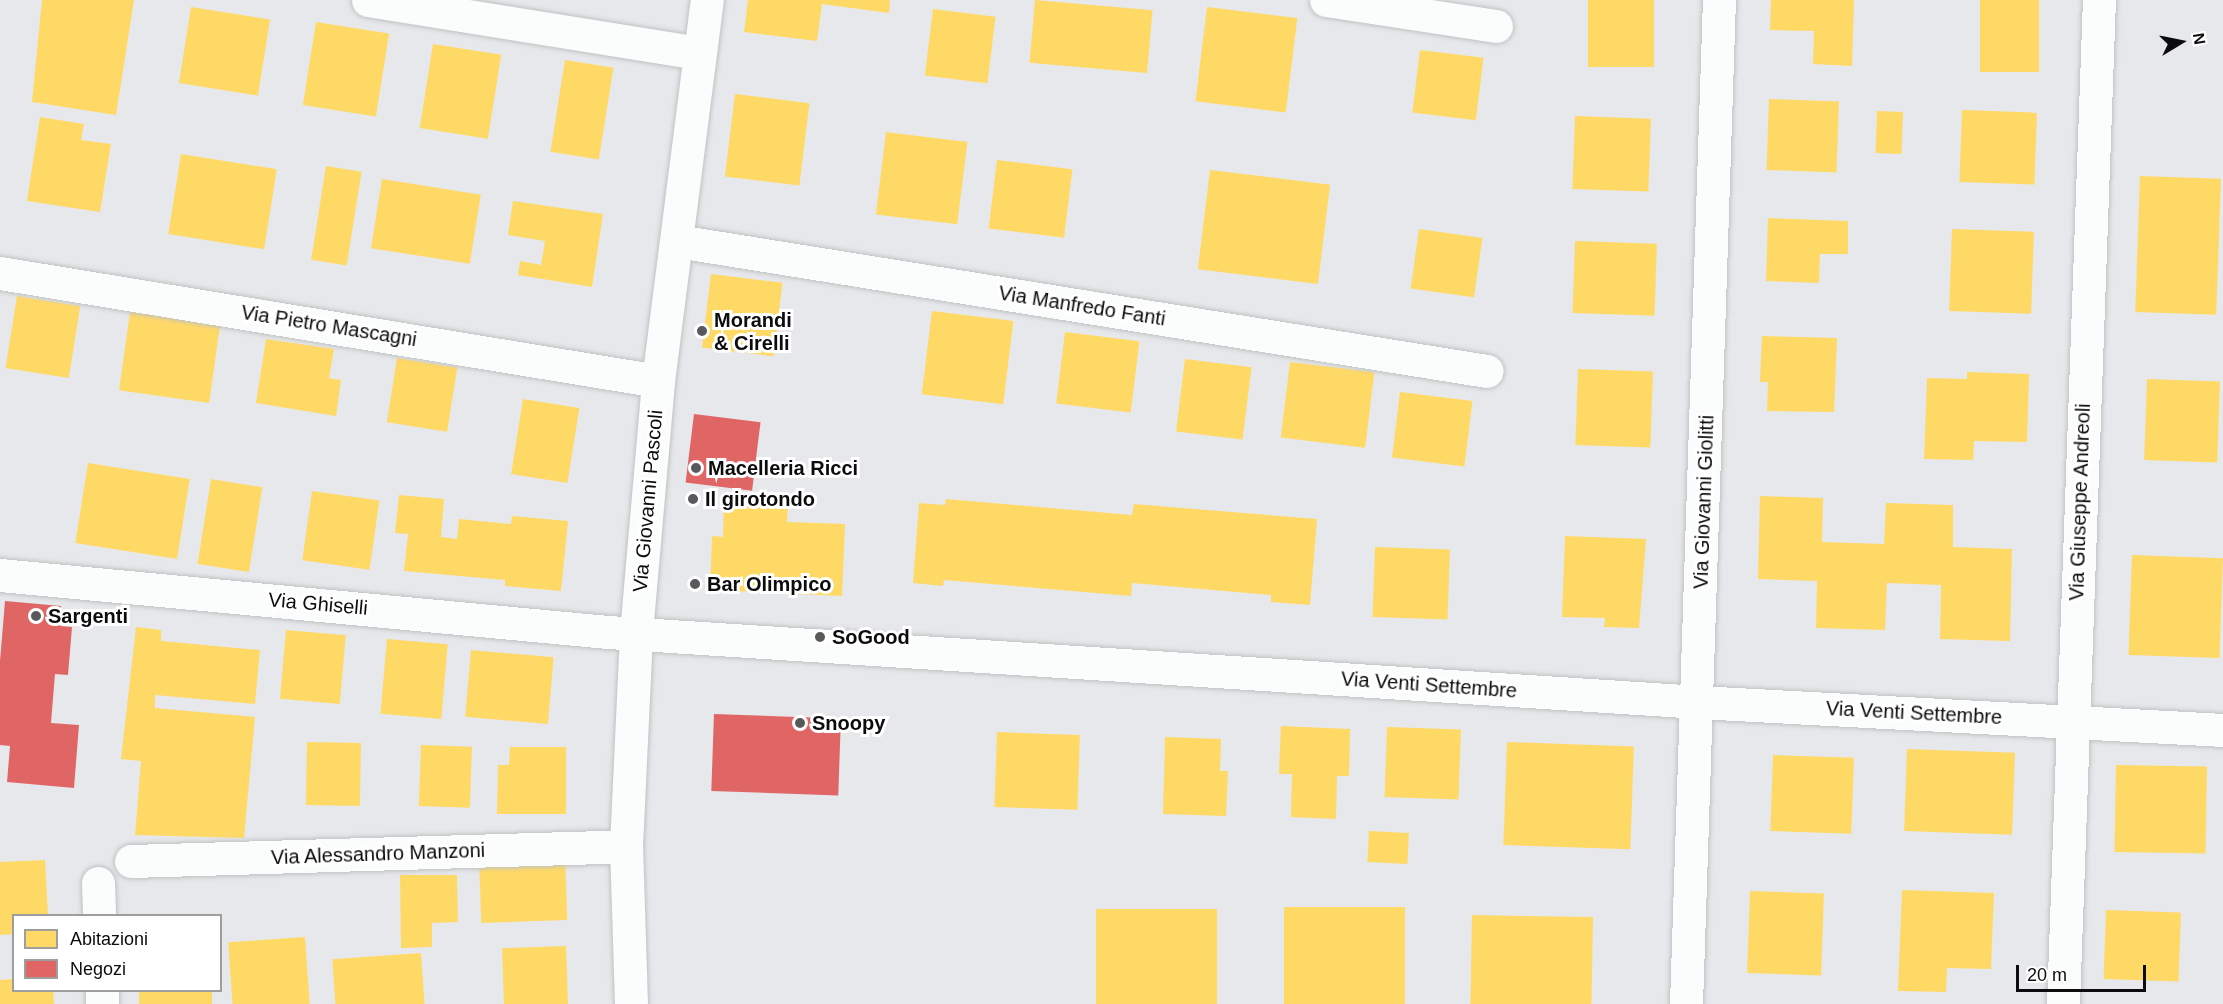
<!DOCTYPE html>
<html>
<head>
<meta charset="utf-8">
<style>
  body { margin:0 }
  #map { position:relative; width:2223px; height:1004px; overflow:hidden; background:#e7e8eb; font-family:Arial,sans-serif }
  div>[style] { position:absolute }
  .homes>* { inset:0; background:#ffd966; transform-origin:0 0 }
  .shops>* { inset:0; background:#e06666; transform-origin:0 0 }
  .roads { filter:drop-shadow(0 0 2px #c0c2c3) drop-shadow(0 0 2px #c0c2c3) }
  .street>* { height:33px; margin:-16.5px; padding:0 16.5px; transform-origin:16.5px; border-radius:16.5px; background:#fbfcfc }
  .secondary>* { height:33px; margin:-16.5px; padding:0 16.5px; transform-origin:16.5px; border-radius:16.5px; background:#fbfcfc }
  .dots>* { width:16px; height:16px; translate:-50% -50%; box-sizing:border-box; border:3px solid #fff; border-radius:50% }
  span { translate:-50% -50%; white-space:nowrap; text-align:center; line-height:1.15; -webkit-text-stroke:6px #fff; paint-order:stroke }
  .street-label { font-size:20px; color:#0c0c0e }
  .poi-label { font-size:20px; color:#0c0c0e; font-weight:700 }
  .left { translate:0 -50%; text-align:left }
  .legend { position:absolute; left:12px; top:914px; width:210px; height:78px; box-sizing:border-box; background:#fff; border:2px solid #9e9e9f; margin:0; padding:8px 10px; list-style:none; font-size:18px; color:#0c0c0e }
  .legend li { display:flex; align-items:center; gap:12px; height:30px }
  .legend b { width:30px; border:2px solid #9e9e9f }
  .north { position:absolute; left:2151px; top:12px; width:60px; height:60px; -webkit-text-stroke:4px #fff; paint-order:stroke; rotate:80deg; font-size:16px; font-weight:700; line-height:24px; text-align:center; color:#0c0c0e }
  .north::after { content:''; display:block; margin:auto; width:21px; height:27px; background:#0c0c0e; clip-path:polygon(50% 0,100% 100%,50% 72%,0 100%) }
  .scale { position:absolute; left:2016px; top:965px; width:130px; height:27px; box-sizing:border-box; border:3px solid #0c0c0e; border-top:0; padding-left:8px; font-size:18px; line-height:21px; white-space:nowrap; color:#0c0c0e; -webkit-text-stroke:4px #fff; paint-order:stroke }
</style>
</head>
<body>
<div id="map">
  <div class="homes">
    <div style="clip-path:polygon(42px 0,134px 0,116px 115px,32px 102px)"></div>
    <div style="clip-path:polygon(748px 0,890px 0,889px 13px,822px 4px,817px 41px,744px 32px)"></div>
    <div style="left:1035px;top:0;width:118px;height:63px;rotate:5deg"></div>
    <div style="left:1588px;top:0;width:66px;height:67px"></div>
    <div style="clip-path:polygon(1771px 0,1854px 0,1852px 66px,1813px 64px,1814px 31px,1770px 30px)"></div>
    <div style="left:1980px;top:0;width:59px;height:72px"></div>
    <div style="left:191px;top:7px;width:80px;height:77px;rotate:9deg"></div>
    <div style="left:1207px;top:7px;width:91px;height:95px;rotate:7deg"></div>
    <div style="left:933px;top:9px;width:63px;height:67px;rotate:7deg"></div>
    <div style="left:316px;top:22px;width:74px;height:84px;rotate:9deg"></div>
    <div style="left:433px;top:44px;width:69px;height:85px;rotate:9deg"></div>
    <div style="left:1420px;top:50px;width:64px;height:63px;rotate:7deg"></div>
    <div style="left:565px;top:60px;width:49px;height:93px;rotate:9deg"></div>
    <div style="left:735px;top:94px;width:75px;height:83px;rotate:7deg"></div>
    <div style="left:1769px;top:99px;width:70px;height:71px;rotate:2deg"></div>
    <div style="left:1962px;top:110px;width:75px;height:72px;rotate:2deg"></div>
    <div style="left:1877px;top:111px;width:26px;height:42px;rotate:2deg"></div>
    <div style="left:1575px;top:116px;width:76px;height:73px;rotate:2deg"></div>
    <div style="clip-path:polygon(40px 117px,84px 124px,81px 140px,111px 144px,100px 212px,27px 201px)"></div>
    <div style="left:886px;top:132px;width:82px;height:83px;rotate:7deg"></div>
    <div style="left:181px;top:154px;width:97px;height:81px;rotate:9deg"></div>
    <div style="left:997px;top:160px;width:76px;height:69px;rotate:7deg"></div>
    <div style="left:326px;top:166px;width:36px;height:95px;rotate:9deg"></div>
    <div style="left:1210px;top:170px;width:121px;height:100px;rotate:7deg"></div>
    <div style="left:2140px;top:176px;width:81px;height:136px;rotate:2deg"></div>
    <div style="left:382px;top:179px;width:100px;height:70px;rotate:9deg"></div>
    <div style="clip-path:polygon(513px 201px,603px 214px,592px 287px,518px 275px,520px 261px,541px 265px,545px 241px,508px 235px)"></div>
    <div style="clip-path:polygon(1768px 218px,1848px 221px,1848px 254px,1820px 254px,1819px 283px,1766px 281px)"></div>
    <div style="left:1419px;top:229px;width:64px;height:60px;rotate:8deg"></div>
    <div style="left:1952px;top:229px;width:82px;height:82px;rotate:2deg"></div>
    <div style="left:1575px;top:241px;width:82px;height:72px;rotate:2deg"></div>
    <div style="left:711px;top:274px;width:72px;height:74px;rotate:7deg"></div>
    <div style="left:17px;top:296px;width:64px;height:73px;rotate:9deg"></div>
    <div style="left:932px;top:311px;width:82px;height:84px;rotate:7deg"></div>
    <div style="left:130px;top:312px;width:91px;height:79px;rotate:8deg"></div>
    <div style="left:1065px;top:332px;width:75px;height:72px;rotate:7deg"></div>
    <div style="clip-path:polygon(1762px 336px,1837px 338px,1834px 412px,1767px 411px,1768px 382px,1760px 382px)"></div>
    <div style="clip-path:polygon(266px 339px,334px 349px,329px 378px,341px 380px,336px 416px,256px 403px)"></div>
    <div style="left:397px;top:358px;width:61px;height:65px;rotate:9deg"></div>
    <div style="left:1185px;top:359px;width:67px;height:73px;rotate:7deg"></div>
    <div style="left:1290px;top:362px;width:85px;height:76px;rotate:7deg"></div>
    <div style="left:1578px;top:369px;width:75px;height:76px;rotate:2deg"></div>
    <div style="clip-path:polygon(1967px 372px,2029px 374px,2027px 442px,1974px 441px,1973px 460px,1924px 459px,1927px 378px,1967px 379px)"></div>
    <div style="left:2147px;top:379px;width:73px;height:81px;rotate:2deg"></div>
    <div style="left:1400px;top:392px;width:73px;height:66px;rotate:7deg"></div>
    <div style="left:523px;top:399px;width:57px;height:76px;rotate:9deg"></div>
    <div style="left:88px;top:463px;width:103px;height:81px;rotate:9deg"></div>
    <div style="left:211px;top:479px;width:52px;height:86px;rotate:9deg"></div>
    <div style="left:312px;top:491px;width:68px;height:70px;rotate:8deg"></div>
    <div style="clip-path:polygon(399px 495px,444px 499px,441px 537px,457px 539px,459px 519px,511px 524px,512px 516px,568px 521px,561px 591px,505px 586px,505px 580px,404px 571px,408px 534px,395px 533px)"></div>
    <div style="clip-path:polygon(1760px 496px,1823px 498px,1822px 542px,1884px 544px,1886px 503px,1953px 505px,1953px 547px,2012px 549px,2010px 641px,1940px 639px,1941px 585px,1887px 583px,1885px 630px,1816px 628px,1817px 581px,1758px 579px)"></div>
    <div style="clip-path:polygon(946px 499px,1132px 515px,1134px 504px,1317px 519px,1310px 605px,1271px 602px,1271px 595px,1132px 583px,1131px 596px,944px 580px,943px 586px,913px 583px,919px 503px,945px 505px)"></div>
    <div style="clip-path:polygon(724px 505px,788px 508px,787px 522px,845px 524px,842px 596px,710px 590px,712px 536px,723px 537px)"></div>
    <div style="clip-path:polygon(1565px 536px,1646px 539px,1639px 628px,1604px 627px,1605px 618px,1562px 617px)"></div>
    <div style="left:1375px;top:547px;width:75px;height:70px;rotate:2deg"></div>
    <div style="left:2132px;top:555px;width:91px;height:100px;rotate:2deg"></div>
    <div style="clip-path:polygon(136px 627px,161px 630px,161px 641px,260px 650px,255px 704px,155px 695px,155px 708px,255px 717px,244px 838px,135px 835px,141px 761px,121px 759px)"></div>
    <div style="left:286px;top:630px;width:60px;height:69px;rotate:5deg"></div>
    <div style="left:387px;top:639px;width:61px;height:75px;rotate:5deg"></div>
    <div style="left:471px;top:650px;width:83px;height:67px;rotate:5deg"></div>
    <div style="clip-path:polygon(1281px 726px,1350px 729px,1349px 776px,1337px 776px,1336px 819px,1291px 817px,1292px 774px,1279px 774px)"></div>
    <div style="left:1387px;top:727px;width:74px;height:70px;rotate:2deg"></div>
    <div style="left:997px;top:732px;width:83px;height:75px;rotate:2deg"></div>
    <div style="clip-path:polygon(1165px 737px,1221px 739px,1220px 771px,1228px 771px,1226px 816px,1163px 814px)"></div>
    <div style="left:307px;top:742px;width:54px;height:63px;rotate:1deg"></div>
    <div style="left:1507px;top:742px;width:127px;height:103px;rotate:2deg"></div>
    <div style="left:421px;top:745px;width:51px;height:61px;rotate:2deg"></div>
    <div style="clip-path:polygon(510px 747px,566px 747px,566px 814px,497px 814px,498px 765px,509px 765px)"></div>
    <div style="left:1907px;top:749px;width:108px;height:82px;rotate:2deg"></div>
    <div style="left:1773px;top:755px;width:81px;height:76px;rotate:2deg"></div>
    <div style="left:2116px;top:765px;width:91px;height:87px;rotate:1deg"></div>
    <div style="left:1369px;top:831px;width:40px;height:31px;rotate:3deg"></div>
    <div style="left:565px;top:856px;width:64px;height:86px;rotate:88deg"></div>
    <div style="clip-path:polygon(45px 860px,48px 916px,14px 916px,14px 934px,0 935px,0 862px)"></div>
    <div style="clip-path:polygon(400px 875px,457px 875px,458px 922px,432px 923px,432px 947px,401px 948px)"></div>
    <div style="clip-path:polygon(1902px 890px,1994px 893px,1991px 969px,1947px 968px,1946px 992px,1898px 991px)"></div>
    <div style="left:1750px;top:891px;width:74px;height:82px;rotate:2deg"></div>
    <div style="left:1284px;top:907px;width:121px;height:97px"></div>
    <div style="left:1096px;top:909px;width:121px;height:95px"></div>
    <div style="left:2106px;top:910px;width:75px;height:69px;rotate:2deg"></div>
    <div style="left:1472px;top:915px;width:121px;height:89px;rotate:1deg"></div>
    <div style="left:305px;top:937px;width:67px;height:77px;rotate:86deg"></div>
    <div style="left:566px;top:946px;width:58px;height:64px;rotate:88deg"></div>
    <div style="left:421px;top:953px;width:51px;height:89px;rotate:86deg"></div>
    <div style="clip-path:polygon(14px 979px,14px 990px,53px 990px,54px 1004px,0 1004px,0 980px)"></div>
    <div style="left:139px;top:990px;width:73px;height:14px"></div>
  </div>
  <div class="shops">
    <div style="left:694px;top:414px;width:67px;height:69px;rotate:7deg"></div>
    <div style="clip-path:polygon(5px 601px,61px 606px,60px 626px,72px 627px,68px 675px,55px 674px,51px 723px,79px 725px,74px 788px,7px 782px,10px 746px,0 745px,0 661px)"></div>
    <div style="left:714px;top:714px;width:127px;height:77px;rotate:2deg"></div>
  </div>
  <div class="roads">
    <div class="street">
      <div style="left:368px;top:0;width:335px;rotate:9.1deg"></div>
      <div style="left:1326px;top:0;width:172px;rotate:8.7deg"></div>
      <div style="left:677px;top:241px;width:820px;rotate:9.12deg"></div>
      <div style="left:0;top:273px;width:667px;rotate:9.32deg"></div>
      <div style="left:0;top:575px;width:611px;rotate:5.36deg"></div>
      <div style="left:608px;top:632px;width:1092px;rotate:3.67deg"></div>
      <div style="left:1698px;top:702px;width:526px;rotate:3.05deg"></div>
      <div style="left:131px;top:861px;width:495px;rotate:-1.7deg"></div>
      <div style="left:98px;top:883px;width:33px;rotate:88deg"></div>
      <div style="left:102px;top:990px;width:14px;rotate:90deg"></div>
      <div style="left:1686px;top:1004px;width:1005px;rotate:-88.12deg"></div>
      <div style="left:2063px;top:1004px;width:1005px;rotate:-87.95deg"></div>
    </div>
    <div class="secondary">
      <div style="left:631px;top:1004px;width:158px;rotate:-91.8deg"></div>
      <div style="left:626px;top:846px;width:213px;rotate:-87.3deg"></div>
      <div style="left:636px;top:633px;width:253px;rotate:-85deg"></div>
      <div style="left:658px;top:381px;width:384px;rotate:-82.7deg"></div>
    </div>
  </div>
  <div class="dots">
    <div style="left:702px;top:331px;background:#59595b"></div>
    <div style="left:696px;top:468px;background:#59595b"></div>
    <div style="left:693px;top:499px;background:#59595b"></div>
    <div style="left:695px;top:584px;background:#59595b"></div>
    <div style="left:36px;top:616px;background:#59595b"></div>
    <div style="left:820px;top:637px;background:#59595b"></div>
    <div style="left:800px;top:723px;background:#59595b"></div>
  </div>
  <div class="street-label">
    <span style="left:1082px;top:306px;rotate:9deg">Via Manfredo Fanti</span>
    <span style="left:329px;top:326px;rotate:9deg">Via Pietro Mascagni</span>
    <span style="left:648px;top:501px;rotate:-85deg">Via Giovanni Pascoli</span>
    <span style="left:1704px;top:502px;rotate:-88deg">Via Giovanni Giolitti</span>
    <span style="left:2080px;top:502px;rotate:-88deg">Via Giuseppe Andreoli</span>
    <span style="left:318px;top:604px;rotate:5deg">Via Ghiselli</span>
    <span style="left:1429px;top:685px;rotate:4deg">Via Venti Settembre</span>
    <span style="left:1914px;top:713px;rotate:3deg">Via Venti Settembre</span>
    <span style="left:378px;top:854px;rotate:-2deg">Via Alessandro Manzoni</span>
  </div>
  <div class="poi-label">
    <span class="left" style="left:714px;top:332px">Morandi<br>&amp; Cirelli</span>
    <span class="left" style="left:708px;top:468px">Macelleria Ricci</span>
    <span class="left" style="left:705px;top:499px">Il girotondo</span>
    <span class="left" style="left:707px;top:584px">Bar Olimpico</span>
    <span class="left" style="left:48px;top:616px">Sargenti</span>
    <span class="left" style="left:832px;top:637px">SoGood</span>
    <span class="left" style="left:812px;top:723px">Snoopy</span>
  </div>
  <ul class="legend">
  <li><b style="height:16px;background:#ffd966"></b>Abitazioni</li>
  <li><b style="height:16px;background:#e06666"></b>Negozi</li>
  </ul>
  <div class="north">N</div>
  <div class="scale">20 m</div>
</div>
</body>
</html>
